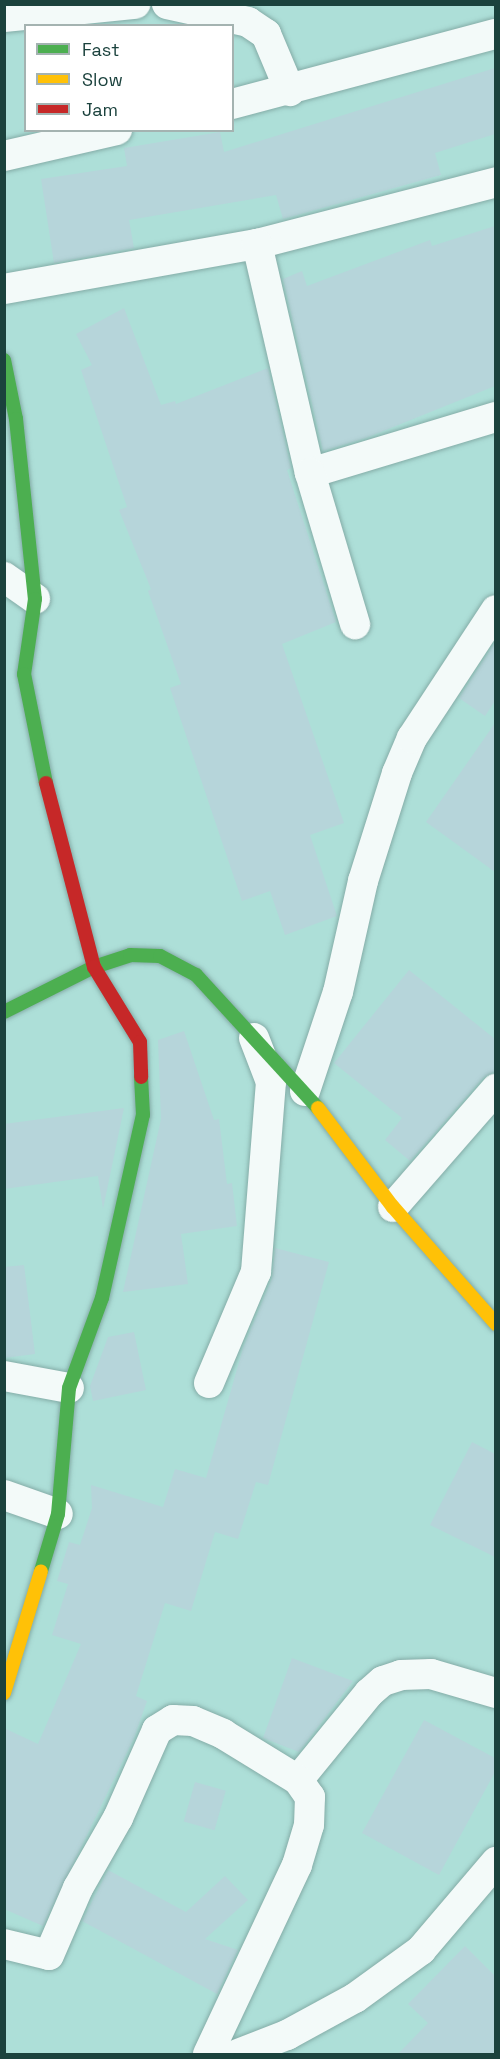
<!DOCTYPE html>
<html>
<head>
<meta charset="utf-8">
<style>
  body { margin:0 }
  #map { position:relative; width:500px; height:2059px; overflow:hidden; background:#addfd8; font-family:"Space Grotesk",sans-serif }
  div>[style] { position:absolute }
  .building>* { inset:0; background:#b6d5da; transform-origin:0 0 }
  .roads { filter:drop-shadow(0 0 2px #84aca7) drop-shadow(0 0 2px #84aca7) }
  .street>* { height:30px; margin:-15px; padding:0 15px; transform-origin:15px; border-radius:15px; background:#f3faf9 }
  .fast>* { height:14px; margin:-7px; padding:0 7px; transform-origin:7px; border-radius:7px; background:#4caf50 }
  .slow>* { height:14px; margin:-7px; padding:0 7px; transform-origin:7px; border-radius:7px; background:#ffc107 }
  .jam>* { height:14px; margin:-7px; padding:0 7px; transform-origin:7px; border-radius:7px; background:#c62828 }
  span { translate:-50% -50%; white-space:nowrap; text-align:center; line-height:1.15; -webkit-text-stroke:4.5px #fff; paint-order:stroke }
  .frame { position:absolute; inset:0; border:6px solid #1b423d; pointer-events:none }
  .legend { position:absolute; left:24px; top:24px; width:210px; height:108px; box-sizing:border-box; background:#fff; border:2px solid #a4b3b1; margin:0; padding:8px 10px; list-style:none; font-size:18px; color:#1b423d }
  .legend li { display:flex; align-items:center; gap:12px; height:30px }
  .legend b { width:30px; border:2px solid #a4b3b1 }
</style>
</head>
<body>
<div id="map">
  <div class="building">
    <div style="clip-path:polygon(495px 68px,495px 134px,435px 153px,441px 175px,283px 219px,276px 195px,129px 220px,134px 248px,54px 263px,41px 179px,127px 166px,124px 148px,220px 132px,224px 152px)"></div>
    <div style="clip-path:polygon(495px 226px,495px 386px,366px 438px,323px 451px,283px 279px,302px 271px,307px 286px,430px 240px,432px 246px)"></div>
    <div style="clip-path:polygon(124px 308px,161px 405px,175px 401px,176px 404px,268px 368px,291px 468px,287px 470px,336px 622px,282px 644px,344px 823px,310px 835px,337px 916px,285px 935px,270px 891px,242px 901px,170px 688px,181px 684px,148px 591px,151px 589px,119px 510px,127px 507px,81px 370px,92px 365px,76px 334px)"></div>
    <div style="clip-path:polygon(495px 642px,495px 701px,485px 716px,459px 698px)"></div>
    <div style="clip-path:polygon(495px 723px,495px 872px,426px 822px)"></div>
    <div style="clip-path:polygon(409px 970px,495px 1039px,495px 1071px,483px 1078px,410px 1161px,385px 1140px,402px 1118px,334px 1063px)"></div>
    <div style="clip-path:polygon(184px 1031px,214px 1120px,219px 1119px,227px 1184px,232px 1183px,237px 1226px,181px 1234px,188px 1284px,123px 1292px,161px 1119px,158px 1040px)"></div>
    <div style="clip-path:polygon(124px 1108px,103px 1209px,98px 1176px,4px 1189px,4px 1124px)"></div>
    <div style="clip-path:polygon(275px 1248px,329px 1262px,268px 1485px,256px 1482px,238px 1539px,215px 1532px,191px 1611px,165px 1603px,136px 1696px,147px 1701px,134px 1738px,43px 1926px,4px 1909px,4px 1728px,38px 1744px,81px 1644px,52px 1635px,68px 1584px,57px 1581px,69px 1542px,80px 1545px,92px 1508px,91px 1485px,163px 1507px,175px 1469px,206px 1478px,243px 1348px,272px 1278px)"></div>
    <div style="clip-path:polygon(24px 1265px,35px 1354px,4px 1358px,4px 1267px)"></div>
    <div style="clip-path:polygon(134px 1332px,146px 1390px,93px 1401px,90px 1386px,108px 1337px)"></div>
    <div style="clip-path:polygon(472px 1442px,495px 1454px,495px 1557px,430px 1525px)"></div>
    <div style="clip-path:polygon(292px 1658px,353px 1681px,299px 1752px,263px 1738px)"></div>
    <div style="clip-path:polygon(424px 1720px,495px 1758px,495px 1772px,439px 1875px,362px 1833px)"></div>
    <div style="left:195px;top:1782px;width:32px;height:41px;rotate:16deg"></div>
    <div style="clip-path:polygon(108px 1870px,186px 1912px,225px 1876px,248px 1900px,205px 1939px,238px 1950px,217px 1994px,82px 1921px)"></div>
    <div style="clip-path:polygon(465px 1946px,495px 1976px,495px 2055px,397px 2055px,428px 2023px,408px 2004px)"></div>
  </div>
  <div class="roads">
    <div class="street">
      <div style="left:167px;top:4px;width:83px;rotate:12.5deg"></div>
      <div style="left:248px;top:22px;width:22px;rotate:34deg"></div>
      <div style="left:266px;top:34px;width:62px;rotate:67.2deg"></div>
      <div style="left:4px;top:17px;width:132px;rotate:-5.7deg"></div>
      <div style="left:232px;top:104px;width:273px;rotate:-14.9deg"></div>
      <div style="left:4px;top:156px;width:116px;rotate:-13deg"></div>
      <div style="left:257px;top:244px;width:247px;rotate:-14.5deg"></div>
      <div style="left:4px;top:289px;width:257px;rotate:-10.1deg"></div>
      <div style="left:257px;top:244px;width:235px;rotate:77deg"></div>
      <div style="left:310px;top:473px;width:194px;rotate:-16.8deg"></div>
      <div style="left:310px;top:473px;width:158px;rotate:73.4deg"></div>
      <div style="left:4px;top:577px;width:38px;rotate:35deg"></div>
      <div style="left:305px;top:1091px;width:104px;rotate:-71.6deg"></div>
      <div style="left:338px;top:992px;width:114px;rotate:-77.3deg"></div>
      <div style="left:363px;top:881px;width:113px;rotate:-72.5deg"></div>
      <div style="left:397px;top:773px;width:38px;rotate:-67deg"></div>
      <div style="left:412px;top:738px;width:153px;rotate:-56.7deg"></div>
      <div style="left:393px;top:1207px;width:157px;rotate:-48.9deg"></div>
      <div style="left:4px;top:1376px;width:66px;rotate:10.5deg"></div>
      <div style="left:209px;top:1383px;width:121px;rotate:-67.1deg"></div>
      <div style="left:256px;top:1272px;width:191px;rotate:-85.5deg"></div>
      <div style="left:271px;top:1082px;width:47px;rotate:-111.1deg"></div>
      <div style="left:4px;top:1495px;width:57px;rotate:19.4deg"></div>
      <div style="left:298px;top:1780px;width:112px;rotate:-50.8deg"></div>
      <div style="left:369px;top:1693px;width:18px;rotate:-41deg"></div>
      <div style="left:383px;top:1681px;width:19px;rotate:-18deg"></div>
      <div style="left:401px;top:1675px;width:30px;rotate:-2deg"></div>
      <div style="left:431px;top:1674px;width:68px;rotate:16.3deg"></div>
      <div style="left:4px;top:1944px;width:46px;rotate:13.7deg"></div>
      <div style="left:49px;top:1955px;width:73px;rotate:-66.6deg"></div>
      <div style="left:78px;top:1888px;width:81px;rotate:-60.3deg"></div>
      <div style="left:118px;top:1818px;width:96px;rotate:-66.1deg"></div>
      <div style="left:157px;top:1730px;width:19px;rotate:-32deg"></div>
      <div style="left:173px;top:1720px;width:20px;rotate:3deg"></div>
      <div style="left:193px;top:1721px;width:33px;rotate:23deg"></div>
      <div style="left:223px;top:1734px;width:88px;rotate:31.5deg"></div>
      <div style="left:298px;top:1780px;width:21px;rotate:55deg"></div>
      <div style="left:310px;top:1797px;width:28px;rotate:92deg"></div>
      <div style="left:309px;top:1825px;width:42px;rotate:106.7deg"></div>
      <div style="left:297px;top:1865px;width:209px;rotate:115.2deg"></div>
      <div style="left:238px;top:2054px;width:53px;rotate:-21.2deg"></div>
      <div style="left:287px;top:2035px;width:77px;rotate:-28.6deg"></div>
      <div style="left:355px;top:1998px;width:82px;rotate:-36deg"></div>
      <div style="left:421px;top:1950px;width:116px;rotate:-49.6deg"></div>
    </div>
    <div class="fast">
      <div style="left:4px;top:360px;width:60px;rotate:78.5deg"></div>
      <div style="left:16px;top:419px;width:181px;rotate:84deg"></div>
      <div style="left:35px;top:599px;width:76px;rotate:98.3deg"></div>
      <div style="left:24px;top:674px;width:111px;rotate:78.6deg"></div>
      <div style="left:4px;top:1012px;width:101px;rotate:-26.6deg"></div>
      <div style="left:94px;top:967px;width:38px;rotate:-18deg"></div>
      <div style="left:130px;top:955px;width:30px;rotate:2deg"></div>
      <div style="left:160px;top:956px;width:41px;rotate:27.8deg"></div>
      <div style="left:196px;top:975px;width:180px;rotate:47.5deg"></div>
      <div style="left:41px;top:1571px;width:59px;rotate:-73.4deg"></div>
      <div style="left:58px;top:1514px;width:126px;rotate:-85deg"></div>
      <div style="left:69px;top:1388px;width:96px;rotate:-69.9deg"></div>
      <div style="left:102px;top:1298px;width:188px;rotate:-77.4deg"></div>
      <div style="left:143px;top:1115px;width:38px;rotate:-93deg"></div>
    </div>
    <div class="slow">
      <div style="left:318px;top:1108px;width:124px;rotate:52.9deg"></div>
      <div style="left:393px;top:1207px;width:156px;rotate:48.6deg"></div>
      <div style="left:4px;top:1693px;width:127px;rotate:-73.1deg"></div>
    </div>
    <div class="jam">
      <div style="left:46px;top:783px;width:190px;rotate:75.4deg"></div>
      <div style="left:94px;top:967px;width:88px;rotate:58.5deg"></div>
      <div style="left:140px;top:1042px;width:35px;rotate:88deg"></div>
    </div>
  </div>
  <div class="frame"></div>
  <ul class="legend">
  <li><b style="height:8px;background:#4caf50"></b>Fast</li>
  <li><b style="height:8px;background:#ffc107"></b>Slow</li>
  <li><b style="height:8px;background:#c62828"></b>Jam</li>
  </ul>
</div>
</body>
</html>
